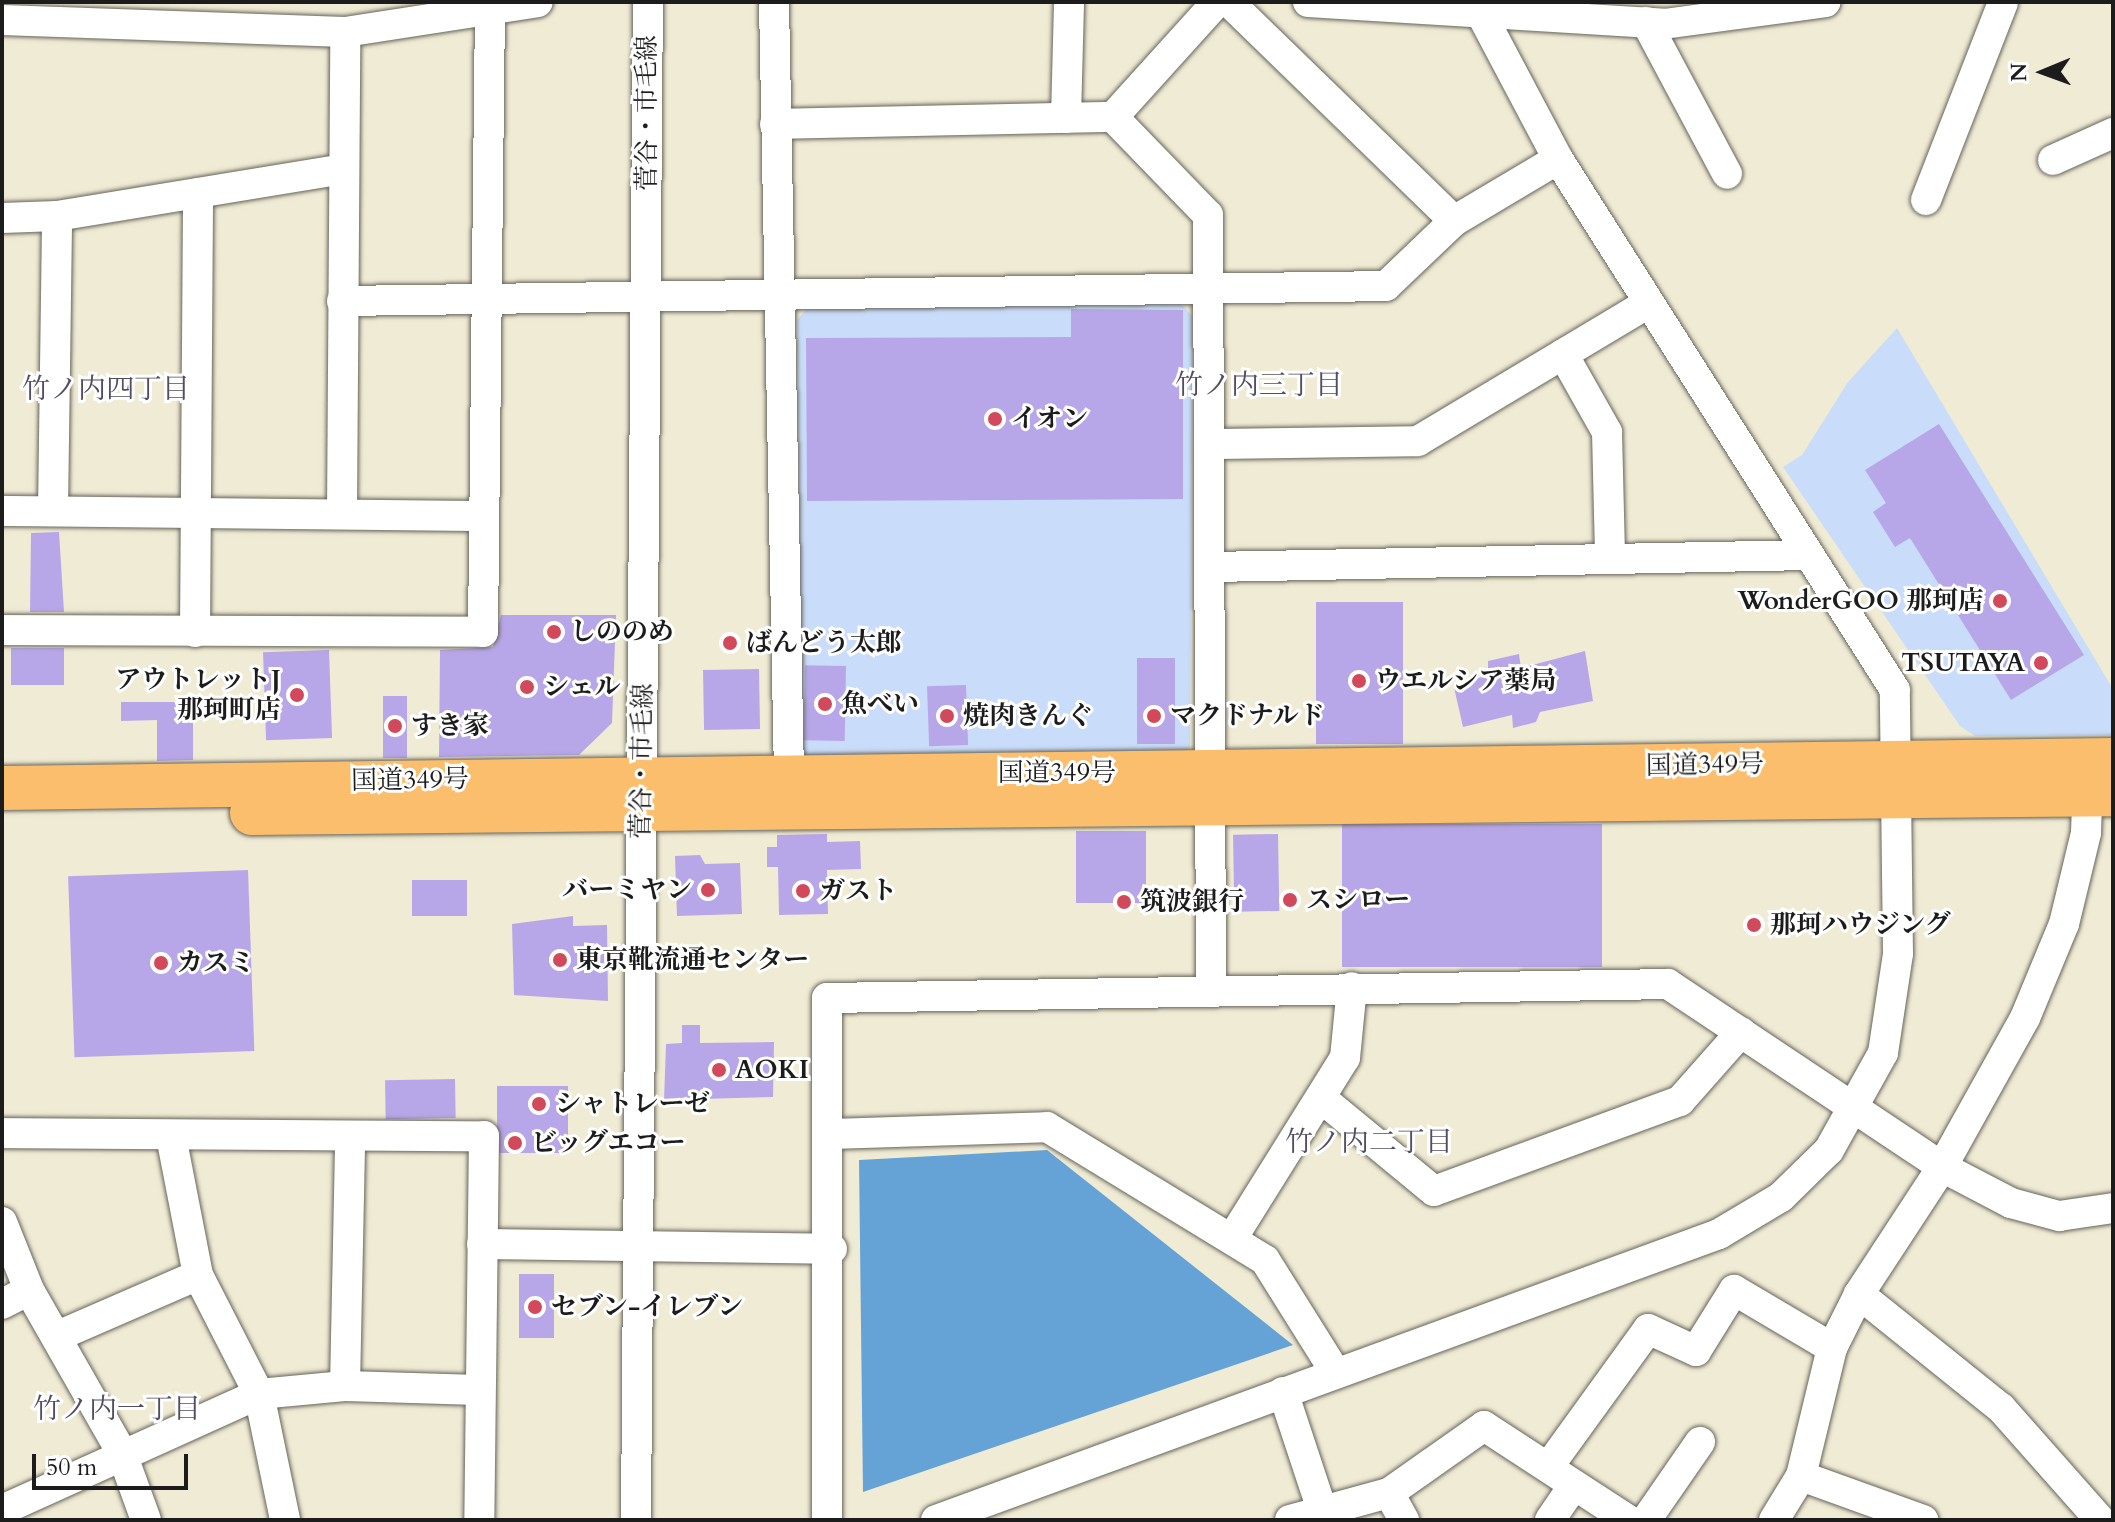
<!DOCTYPE html>
<html>
<head>
<meta charset="utf-8">
<style>
  body { margin:0 }
  #map { position:relative; width:2115px; height:1522px; overflow:hidden; background:#f0ebd4; font-family:Cardo,"Noto Serif JP",serif }
  div>[style] { position:absolute }
  .built>* { inset:0; background:#c9dcf9 }
  .water>* { inset:0; background:#65a3d7 }
  .building>* { inset:0; background:#b8a7e8; transform-origin:0 0 }
  .roads { filter:drop-shadow(0 0 2px #66645c) drop-shadow(0 0 2px #66645c) }
  .minor>* { height:30px; margin:-15px; padding:0 15px; transform-origin:15px; border-radius:15px; background:#fff }
  .highway>* { height:44px; margin:-22px; padding:0 22px; transform-origin:22px; border-radius:22px; background:#fabe6d }
  .dots>* { width:22px; height:22px; translate:-50% -50%; box-sizing:border-box; border:4px solid #fff; border-radius:50% }
  span { translate:-50% -50%; white-space:nowrap; text-align:center; line-height:1.15; -webkit-text-stroke:6px #fff; paint-order:stroke }
  .street-label { font-size:26px; color:#1c1c1c }
  .poi-label { font-size:26px; color:#1c1c1c; font-weight:700 }
  .left { translate:0 -50%; text-align:left }
  .right { translate:-100% -50%; text-align:right }
  .neighbourhood-label { font-size:28px; color:#534d63 }
  .frame { position:absolute; inset:0; border:4px solid #1c1c1c; pointer-events:none }
  .north { position:absolute; left:2003px; top:32px; width:80px; height:80px; -webkit-text-stroke:6px #fff; paint-order:stroke; rotate:269deg; font-size:22px; font-weight:700; line-height:32px; text-align:center; color:#1c1c1c }
  .north::after { content:''; display:block; margin:auto; width:28px; height:36px; background:#1c1c1c; clip-path:polygon(50% 0,100% 100%,50% 72%,0 100%) }
  .scale { position:absolute; left:32px; top:1454px; width:156px; height:36px; box-sizing:border-box; border:4px solid #1c1c1c; border-top:0; padding-left:10px; font-size:24px; line-height:28px; white-space:nowrap; color:#1c1c1c; -webkit-text-stroke:6px #fff; paint-order:stroke }
</style>
</head>
<body>
<div id="map">
  <div class="built">
    <div style="clip-path:polygon(1175px 297px,1193px 317px,1190px 747px,1180px 756px,802px 755px,797px 320px,813px 302px)"></div>
    <div style="clip-path:polygon(1897px 328px,2113px 689px,2113px 735px,1975px 736px,1960px 726px,1783px 467px,1802px 455px,1848px 382px)"></div>
  </div>
  <div class="water">
    <div style="clip-path:polygon(1047px 1150px,1293px 1345px,863px 1492px,859px 1160px)"></div>
  </div>
  <div class="building">
    <div style="clip-path:polygon(1071px 309px,1183px 310px,1183px 499px,807px 501px,806px 338px,1071px 337px)"></div>
    <div style="clip-path:polygon(1939px 424px,2084px 655px,2011px 700px,1910px 538px,1895px 547px,1873px 512px,1886px 503px,1865px 470px)"></div>
    <div style="clip-path:polygon(59px 532px,64px 612px,30px 612px,31px 533px)"></div>
    <div style="left:1403px;top:602px;width:142px;height:87px;rotate:90deg"></div>
    <div style="clip-path:polygon(501px 615px,616px 615px,612px 723px,579px 755px,439px 757px,440px 650px,493px 647px)"></div>
    <div style="left:11px;top:648px;width:53px;height:37px"></div>
    <div style="left:329px;top:650px;width:88px;height:66px;rotate:88deg"></div>
    <div style="clip-path:polygon(1585px 651px,1593px 701px,1540px 712px,1536px 722px,1513px 728px,1512px 715px,1463px 727px,1453px 683px,1488px 676px,1488px 661px,1519px 654px,1521px 668px)"></div>
    <div style="left:1137px;top:658px;width:38px;height:86px"></div>
    <div style="left:846px;top:666px;width:75px;height:41px;rotate:91deg"></div>
    <div style="left:759px;top:669px;width:60px;height:56px;rotate:89deg"></div>
    <div style="left:966px;top:685px;width:60px;height:39px;rotate:88deg"></div>
    <div style="left:383px;top:696px;width:24px;height:62px"></div>
    <div style="clip-path:polygon(121px 702px,193px 702px,193px 760px,157px 761px,157px 720px,121px 721px)"></div>
    <div style="left:1602px;top:824px;width:143px;height:260px;rotate:90deg"></div>
    <div style="left:1076px;top:831px;width:70px;height:72px"></div>
    <div style="clip-path:polygon(827px 834px,827px 842px,860px 841px,861px 869px,827px 870px,828px 914px,779px 915px,778px 867px,767px 867px,767px 847px,777px 847px,777px 835px)"></div>
    <div style="left:1278px;top:834px;width:77px;height:45px;rotate:89deg"></div>
    <div style="clip-path:polygon(700px 855px,705px 864px,740px 863px,742px 914px,677px 916px,675px 856px)"></div>
    <div style="left:248px;top:870px;width:181px;height:180px;rotate:88deg"></div>
    <div style="left:467px;top:880px;width:36px;height:55px;rotate:90deg"></div>
    <div style="clip-path:polygon(573px 916px,573px 926px,607px 925px,608px 1001px,514px 995px,512px 924px)"></div>
    <div style="clip-path:polygon(682px 1025px,700px 1025px,700px 1043px,774px 1042px,773px 1097px,664px 1100px,666px 1044px,682px 1043px)"></div>
    <div style="left:455px;top:1079px;width:39px;height:70px;rotate:89deg"></div>
    <div style="left:497px;top:1086px;width:71px;height:67px"></div>
    <div style="left:519px;top:1274px;width:35px;height:64px"></div>
  </div>
  <div class="roads">
    <div class="minor">
      <div style="left:774px;top:2px;width:774px;rotate:88.89deg"></div>
      <div style="left:1229px;top:2px;width:314px;rotate:44.2deg"></div>
      <div style="left:1308px;top:2px;width:357px;rotate:3.5deg"></div>
      <div style="left:1664px;top:24px;width:163px;rotate:-7.7deg"></div>
      <div style="left:2px;top:20px;width:343px;rotate:2deg"></div>
      <div style="left:345px;top:32px;width:195px;rotate:-8.8deg"></div>
      <div style="left:1646px;top:22px;width:172px;rotate:61.9deg"></div>
      <div style="left:1113px;top:117px;width:136px;rotate:45.9deg"></div>
      <div style="left:1208px;top:215px;width:772px;rotate:89.78deg"></div>
      <div style="left:1066px;top:118px;width:116px;rotate:-88.5deg"></div>
      <div style="left:775px;top:124px;width:338px;rotate:-1.2deg"></div>
      <div style="left:1113px;top:117px;width:155px;rotate:-47.9deg"></div>
      <div style="left:2053px;top:160px;width:66px;rotate:-24.2deg"></div>
      <div style="left:1926px;top:200px;width:212px;rotate:-68.7deg"></div>
      <div style="left:2px;top:218px;width:55px;rotate:-2.1deg"></div>
      <div style="left:57px;top:216px;width:286px;rotate:-9.3deg"></div>
      <div style="left:342px;top:301px;width:1044px;rotate:-0.82deg"></div>
      <div style="left:1386px;top:286px;width:94px;rotate:-43.7deg"></div>
      <div style="left:1454px;top:221px;width:121px;rotate:-30.8deg"></div>
      <div style="left:1563px;top:354px;width:90px;rotate:60.6deg"></div>
      <div style="left:1607px;top:432px;width:127px;rotate:88.6deg"></div>
      <div style="left:1214px;top:444px;width:204px;rotate:-0.8deg"></div>
      <div style="left:1418px;top:441px;width:267px;rotate:-30.9deg"></div>
      <div style="left:2px;top:511px;width:481px;rotate:0.6deg"></div>
      <div style="left:53px;top:511px;width:295px;rotate:-89.2deg"></div>
      <div style="left:342px;top:514px;width:482px;rotate:-89.6deg"></div>
      <div style="left:1212px;top:567px;width:597px;rotate:-1.15deg"></div>
      <div style="left:2px;top:630px;width:481px;rotate:0.2deg"></div>
      <div style="left:483px;top:632px;width:622px;rotate:-89.36deg"></div>
      <div style="left:195px;top:632px;width:439px;rotate:-89.6deg"></div>
      <div style="left:1321px;top:1098px;width:146px;rotate:39.5deg"></div>
      <div style="left:1434px;top:1191px;width:262px;rotate:-20.1deg"></div>
      <div style="left:1680px;top:1101px;width:92px;rotate:-48.5deg"></div>
      <div style="left:2px;top:1133px;width:482px;rotate:0.4deg"></div>
      <div style="left:484px;top:1136px;width:384px;rotate:90.7deg"></div>
      <div style="left:830px;top:1134px;width:217px;rotate:-1.8deg"></div>
      <div style="left:1047px;top:1127px;width:255px;rotate:31.4deg"></div>
      <div style="left:1265px;top:1260px;width:133px;rotate:57.9deg"></div>
      <div style="left:171px;top:1136px;width:142px;rotate:79deg"></div>
      <div style="left:198px;top:1275px;width:134px;rotate:62.9deg"></div>
      <div style="left:259px;top:1394px;width:129px;rotate:78.3deg"></div>
      <div style="left:2px;top:1222px;width:73px;rotate:68.3deg"></div>
      <div style="left:29px;top:1290px;width:185px;rotate:60.3deg"></div>
      <div style="left:121px;top:1451px;width:73px;rotate:70.1deg"></div>
      <div style="left:1233px;top:1237px;width:211px;rotate:-58deg"></div>
      <div style="left:1345px;top:1058px;width:71px;rotate:-84.4deg"></div>
      <div style="left:482px;top:1244px;width:350px;rotate:0.8deg"></div>
      <div style="left:1859px;top:1294px;width:182px;rotate:38.8deg"></div>
      <div style="left:2001px;top:1408px;width:149px;rotate:48.5deg"></div>
      <div style="left:2px;top:1304px;width:30px;rotate:-27deg"></div>
      <div style="left:60px;top:1335px;width:150px;rotate:-23.5deg"></div>
      <div style="left:345px;top:1386px;width:249px;rotate:-88.8deg"></div>
      <div style="left:1283px;top:1392px;width:127px;rotate:71.7deg"></div>
      <div style="left:1549px;top:1466px;width:169px;rotate:-54.1deg"></div>
      <div style="left:1648px;top:1329px;width:53px;rotate:24.6deg"></div>
      <div style="left:1696px;top:1351px;width:72px;rotate:-58.1deg"></div>
      <div style="left:1734px;top:1290px;width:114px;rotate:30.6deg"></div>
      <div style="left:1801px;top:1476px;width:130px;rotate:19.8deg"></div>
      <div style="left:1389px;top:1493px;width:31px;rotate:61deg"></div>
      <div style="left:2px;top:1510px;width:282px;rotate:-24.3deg"></div>
      <div style="left:259px;top:1394px;width:86px;rotate:-5.3deg"></div>
      <div style="left:345px;top:1386px;width:134px;rotate:1.7deg"></div>
      <div style="left:636px;top:1520px;width:1518px;rotate:-89.55deg"></div>
      <div style="left:827px;top:1520px;width:522px;rotate:-90deg"></div>
      <div style="left:827px;top:998px;width:841px;rotate:-0.95deg"></div>
      <div style="left:1668px;top:984px;width:329px;rotate:33.7deg"></div>
      <div style="left:1942px;top:1167px;width:78px;rotate:27.6deg"></div>
      <div style="left:2011px;top:1203px;width:50px;rotate:15.2deg"></div>
      <div style="left:2059px;top:1216px;width:55px;rotate:-8.4deg"></div>
      <div style="left:936px;top:1520px;width:834px;rotate:-20.07deg"></div>
      <div style="left:1719px;top:1234px;width:72px;rotate:-30.8deg"></div>
      <div style="left:1781px;top:1197px;width:67px;rotate:-44.4deg"></div>
      <div style="left:1829px;top:1150px;width:111px;rotate:-60.9deg"></div>
      <div style="left:1883px;top:1053px;width:100px;rotate:-81.4deg"></div>
      <div style="left:1898px;top:954px;width:264px;rotate:-90.7deg"></div>
      <div style="left:1895px;top:690px;width:629px;rotate:-122.4deg"></div>
      <div style="left:1558px;top:159px;width:178px;rotate:-117.9deg"></div>
      <div style="left:1290px;top:1520px;width:103px;rotate:-15.3deg"></div>
      <div style="left:1389px;top:1493px;width:116px;rotate:-35.2deg"></div>
      <div style="left:1484px;top:1426px;width:172px;rotate:33.1deg"></div>
      <div style="left:1550px;top:1520px;width:42px;rotate:-55.6deg"></div>
      <div style="left:1646px;top:1520px;width:95px;rotate:-55.3deg"></div>
      <div style="left:1774px;top:1520px;width:52px;rotate:-58.5deg"></div>
      <div style="left:1801px;top:1476px;width:132px;rotate:-76.4deg"></div>
      <div style="left:1832px;top:1348px;width:60px;rotate:-63.4deg"></div>
      <div style="left:1859px;top:1294px;width:152px;rotate:-56.8deg"></div>
      <div style="left:1942px;top:1167px;width:171px;rotate:-60.9deg"></div>
      <div style="left:2025px;top:1018px;width:102px;rotate:-67.5deg"></div>
      <div style="left:2064px;top:924px;width:94px;rotate:-76.4deg"></div>
      <div style="left:2086px;top:833px;width:38px;rotate:-88deg"></div>
    </div>
    <div class="highway">
      <div style="left:2px;top:788px;width:2111px;rotate:-0.76deg"></div>
      <div style="left:252px;top:813px;width:1861px;rotate:-0.58deg"></div>
    </div>
  </div>
  <div class="dots">
    <div style="left:995px;top:419px;background:#d1495b"></div>
    <div style="left:2000px;top:601px;background:#d1495b"></div>
    <div style="left:554px;top:632px;background:#d1495b"></div>
    <div style="left:730px;top:643px;background:#d1495b"></div>
    <div style="left:2041px;top:663px;background:#d1495b"></div>
    <div style="left:1359px;top:681px;background:#d1495b"></div>
    <div style="left:527px;top:687px;background:#d1495b"></div>
    <div style="left:297px;top:695px;background:#d1495b"></div>
    <div style="left:825px;top:704px;background:#d1495b"></div>
    <div style="left:947px;top:716px;background:#d1495b"></div>
    <div style="left:1154px;top:716px;background:#d1495b"></div>
    <div style="left:395px;top:726px;background:#d1495b"></div>
    <div style="left:708px;top:890px;background:#d1495b"></div>
    <div style="left:803px;top:891px;background:#d1495b"></div>
    <div style="left:1290px;top:900px;background:#d1495b"></div>
    <div style="left:1124px;top:902px;background:#d1495b"></div>
    <div style="left:1754px;top:925px;background:#d1495b"></div>
    <div style="left:560px;top:960px;background:#d1495b"></div>
    <div style="left:161px;top:963px;background:#d1495b"></div>
    <div style="left:719px;top:1070px;background:#d1495b"></div>
    <div style="left:539px;top:1104px;background:#d1495b"></div>
    <div style="left:515px;top:1143px;background:#d1495b"></div>
    <div style="left:535px;top:1307px;background:#d1495b"></div>
  </div>
  <div class="street-label">
    <span style="left:647px;top:113px;rotate:-90deg">菅谷・市毛線</span>
    <span style="left:642px;top:761px;rotate:-89deg">菅谷・市毛線</span>
    <span style="left:1705px;top:765px;rotate:-1deg">国道349号</span>
    <span style="left:1057px;top:773px">国道349号</span>
    <span style="left:410px;top:780px;rotate:-1deg">国道349号</span>
  </div>
  <div class="poi-label">
    <span class="left" style="left:1011px;top:419px">イオン</span>
    <span class="right" style="left:1984px;top:601px">WonderGOO 那珂店</span>
    <span class="left" style="left:570px;top:632px">しののめ</span>
    <span class="left" style="left:746px;top:643px">ばんどう太郎</span>
    <span class="right" style="left:2025px;top:663px">TSUTAYA</span>
    <span class="right" style="left:281px;top:695px">アウトレットJ<br>那珂町店</span>
    <span class="left" style="left:1375px;top:681px">ウエルシア薬局</span>
    <span class="left" style="left:543px;top:687px">シェル</span>
    <span class="left" style="left:841px;top:704px">魚べい</span>
    <span class="left" style="left:963px;top:716px">焼肉きんぐ</span>
    <span class="left" style="left:1170px;top:716px">マクドナルド</span>
    <span class="left" style="left:411px;top:726px">すき家</span>
    <span class="right" style="left:692px;top:890px">バーミヤン</span>
    <span class="left" style="left:819px;top:891px">ガスト</span>
    <span class="left" style="left:1306px;top:900px">スシロー</span>
    <span class="left" style="left:1140px;top:902px">筑波銀行</span>
    <span class="left" style="left:1770px;top:925px">那珂ハウジング</span>
    <span class="left" style="left:576px;top:960px">東京靴流通センター</span>
    <span class="left" style="left:177px;top:963px">カスミ</span>
    <span class="left" style="left:735px;top:1070px">AOKI</span>
    <span class="left" style="left:555px;top:1104px">シャトレーゼ</span>
    <span class="left" style="left:531px;top:1143px">ビッグエコー</span>
    <span class="left" style="left:551px;top:1307px">セブン-イレブン</span>
  </div>
  <div class="neighbourhood-label">
    <span style="left:1259px;top:385px">竹ノ内三丁目</span>
    <span style="left:106px;top:389px">竹ノ内四丁目</span>
    <span style="left:1369px;top:1142px">竹ノ内二丁目</span>
    <span style="left:117px;top:1409px">竹ノ内一丁目</span>
  </div>
  <div class="frame"></div>
  <div class="north">N</div>
  <div class="scale">50 m</div>
</div>
</body>
</html>
